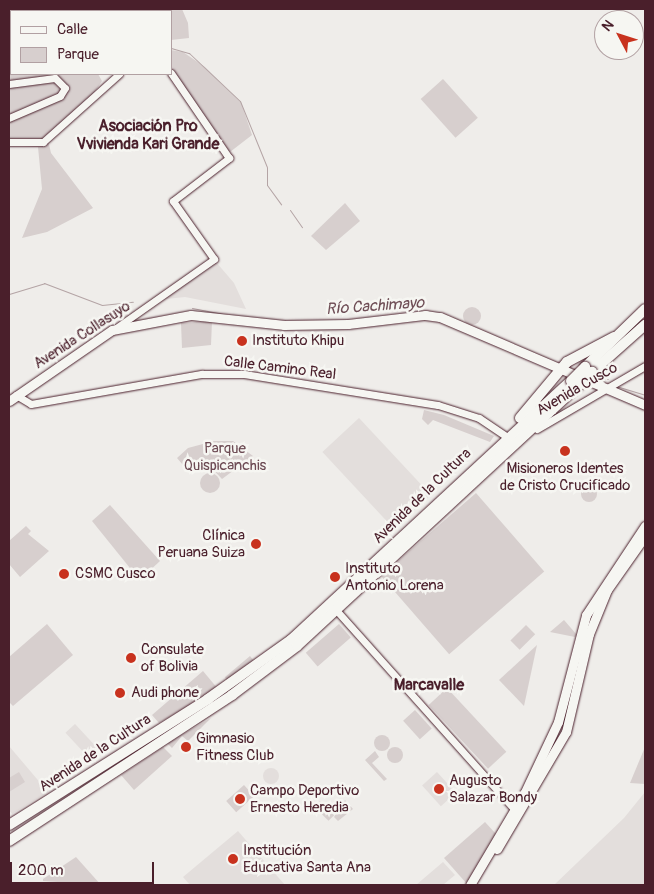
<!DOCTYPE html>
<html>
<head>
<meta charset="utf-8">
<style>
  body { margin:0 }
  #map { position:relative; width:654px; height:894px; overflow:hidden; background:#efedea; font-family:Pangolin,sans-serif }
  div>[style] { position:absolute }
  .built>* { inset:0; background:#e3dedc; transform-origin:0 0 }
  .round { border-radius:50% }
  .green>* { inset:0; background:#d7cfce; transform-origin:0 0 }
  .stream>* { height:1px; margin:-0.5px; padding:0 0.5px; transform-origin:0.5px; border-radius:0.5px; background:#b4a4a5 }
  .roads { filter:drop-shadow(0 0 1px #4a1f2b) drop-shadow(0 0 1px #4a1f2b) }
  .minor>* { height:7px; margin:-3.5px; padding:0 3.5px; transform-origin:3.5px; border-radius:3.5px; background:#f6f6f2 }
  .major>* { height:9px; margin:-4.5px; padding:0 4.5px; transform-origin:4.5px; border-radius:4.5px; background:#f6f6f2 }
  .highway>* { height:10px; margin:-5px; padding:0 5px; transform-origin:5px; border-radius:5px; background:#f6f6f2 }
  .bridges { filter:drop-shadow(0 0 1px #4a1f2b) drop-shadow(0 0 1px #4a1f2b) }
  .highway-bridge>* { height:10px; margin:-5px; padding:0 5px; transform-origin:5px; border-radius:5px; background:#f6f6f2 }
  .dots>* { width:14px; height:14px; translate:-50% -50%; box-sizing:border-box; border:2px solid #f6f6f2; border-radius:50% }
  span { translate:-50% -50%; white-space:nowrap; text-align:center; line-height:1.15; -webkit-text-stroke:5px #f6f6f2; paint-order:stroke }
  .street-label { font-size:15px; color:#4a1f2b }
  .poi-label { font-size:15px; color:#4a1f2b }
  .left { translate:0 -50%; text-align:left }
  .right { translate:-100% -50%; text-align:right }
  .park-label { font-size:15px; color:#6d4b54 }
  .neighbourhood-label { font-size:16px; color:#4a1f2b; font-weight:700 }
  .water-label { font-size:16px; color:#6f4e56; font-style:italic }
  .frame { position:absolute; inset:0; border:10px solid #4a1f2b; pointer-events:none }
  .legend { position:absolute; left:10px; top:10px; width:162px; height:65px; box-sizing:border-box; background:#f6f6f2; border:1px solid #b1a0a2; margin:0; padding:6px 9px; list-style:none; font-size:15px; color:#4a1f2b }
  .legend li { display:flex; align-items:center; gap:10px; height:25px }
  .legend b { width:25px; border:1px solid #b1a0a2 }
  .north { position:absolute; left:594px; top:10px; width:50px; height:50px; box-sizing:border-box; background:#f6f6f2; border:1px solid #b1a0a2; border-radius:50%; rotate:310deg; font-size:14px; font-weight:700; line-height:20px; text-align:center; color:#4a1f2b }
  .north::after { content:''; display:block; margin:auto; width:18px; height:22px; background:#c8321e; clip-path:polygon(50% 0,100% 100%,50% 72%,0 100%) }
  .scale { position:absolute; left:10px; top:862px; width:144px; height:22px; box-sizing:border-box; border:2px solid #4a1f2b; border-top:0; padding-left:6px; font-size:15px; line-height:18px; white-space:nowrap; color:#4a1f2b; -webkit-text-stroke:4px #f6f6f2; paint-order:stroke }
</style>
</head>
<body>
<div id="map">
  <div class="built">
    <div style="clip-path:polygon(216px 262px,234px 283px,246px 309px,185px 297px,166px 299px,165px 295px)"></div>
    <div style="left:359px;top:418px;width:105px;height:50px;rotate:47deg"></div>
    <div style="left:75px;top:724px;width:33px;height:13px;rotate:47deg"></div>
    <div style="clip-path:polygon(9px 746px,48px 792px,12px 814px,9px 810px)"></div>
    <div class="round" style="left:263px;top:768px;width:16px;height:16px"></div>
    <div style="left:437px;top:772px;width:28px;height:20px;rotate:48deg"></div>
    <div style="clip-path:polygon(645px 792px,645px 885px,554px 885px,624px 818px)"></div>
    <div style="clip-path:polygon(238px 831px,285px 885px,190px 885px,183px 877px)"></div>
    <div style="clip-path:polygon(443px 862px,455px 875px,443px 885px,416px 885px)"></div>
  </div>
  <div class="green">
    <div style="clip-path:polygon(9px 9px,182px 9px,188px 23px,189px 38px,171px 40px,171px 11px,11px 11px,11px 74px,98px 74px,102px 81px,86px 105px,48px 140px,51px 153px,93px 208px,47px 232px,22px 238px,42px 189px,38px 147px,9px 145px)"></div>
    <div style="clip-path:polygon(171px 50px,183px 52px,205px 67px,241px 102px,252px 135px,230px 152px,171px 69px)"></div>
    <div style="left:443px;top:79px;width:52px;height:30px;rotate:48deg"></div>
    <div style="clip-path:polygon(345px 203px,360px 221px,326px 250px,311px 236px)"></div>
    <div class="round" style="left:463px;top:307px;width:18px;height:18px"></div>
    <div style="clip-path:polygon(212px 321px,211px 345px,182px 348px,181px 323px)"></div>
    <div style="clip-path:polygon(424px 410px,444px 415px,494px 436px,490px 442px,433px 420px,428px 425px,422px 419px)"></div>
    <div style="clip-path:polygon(214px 441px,233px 441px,253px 456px,222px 479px,203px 459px,189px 472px,177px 458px,188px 448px)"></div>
    <div class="round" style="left:200px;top:473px;width:20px;height:20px"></div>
    <div class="round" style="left:581px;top:486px;width:16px;height:16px"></div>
    <div style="left:476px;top:493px;width:104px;height:126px;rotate:49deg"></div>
    <div style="clip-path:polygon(110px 505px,160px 561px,145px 575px,138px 578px,92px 521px)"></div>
    <div style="clip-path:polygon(26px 526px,31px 531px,28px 534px,49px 551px,20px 577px,9px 564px,9px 541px)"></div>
    <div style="clip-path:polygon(564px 620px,577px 635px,575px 637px,550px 632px)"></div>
    <div style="clip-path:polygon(47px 624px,73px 655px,13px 706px,9px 702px,9px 657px)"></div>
    <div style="left:339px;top:624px;width:18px;height:44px;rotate:49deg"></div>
    <div style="left:526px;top:625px;width:13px;height:22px;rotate:45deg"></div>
    <div style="clip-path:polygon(537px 645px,524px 706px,499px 680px)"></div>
    <div style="left:250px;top:656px;width:8px;height:33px;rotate:50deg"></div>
    <div style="clip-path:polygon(203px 671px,218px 689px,159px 723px,152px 715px)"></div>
    <div style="left:447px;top:688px;width:87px;height:25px;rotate:47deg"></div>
    <div style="left:415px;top:710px;width:25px;height:16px;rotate:48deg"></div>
    <div style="clip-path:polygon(211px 718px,188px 741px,182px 736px,172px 748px,167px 743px)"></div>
    <div class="round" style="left:374px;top:735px;width:16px;height:16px"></div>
    <div class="round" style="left:387px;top:747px;width:16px;height:16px"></div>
    <div style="clip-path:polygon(163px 747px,172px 756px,134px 790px,121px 775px)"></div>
    <div style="clip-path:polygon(645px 747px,645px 784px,630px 783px)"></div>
    <div style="clip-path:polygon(375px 751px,379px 757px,372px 763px,387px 779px,384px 781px,365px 760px)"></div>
    <div style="clip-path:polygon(19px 772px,25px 782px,9px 792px,9px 778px)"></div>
    <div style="left:244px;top:785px;width:15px;height:24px;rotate:48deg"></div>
    <div style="clip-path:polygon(345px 800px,353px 809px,338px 821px,334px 817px)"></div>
    <div style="left:320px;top:801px;width:20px;height:8px;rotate:45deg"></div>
    <div style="clip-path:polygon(485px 822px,496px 834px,467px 884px,444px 858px)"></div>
    <div style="clip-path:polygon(76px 857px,101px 885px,43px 881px,43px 879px)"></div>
  </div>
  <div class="stream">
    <div style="left:171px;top:48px;width:19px;rotate:16deg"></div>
    <div style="left:189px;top:53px;width:70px;rotate:43.3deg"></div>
    <div style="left:240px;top:101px;width:71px;rotate:67.8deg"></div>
    <div style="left:267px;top:167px;width:18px;rotate:90deg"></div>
    <div style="left:267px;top:185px;width:24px;rotate:54deg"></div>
    <div style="left:290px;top:210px;width:21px;rotate:55deg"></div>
    <div style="left:9px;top:294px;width:37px;rotate:-17deg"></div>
    <div style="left:44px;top:283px;width:62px;rotate:20.8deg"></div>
    <div style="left:102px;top:305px;width:31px;rotate:-6deg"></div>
    <div style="left:192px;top:308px;width:37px;rotate:11deg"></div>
    <div style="left:595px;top:376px;width:13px;rotate:13deg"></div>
    <div style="left:616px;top:386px;width:30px;rotate:17deg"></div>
  </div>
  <div class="roads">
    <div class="minor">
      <div style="left:15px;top:11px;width:2px;rotate:-90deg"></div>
      <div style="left:9px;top:27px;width:4px;rotate:-56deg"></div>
      <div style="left:9px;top:48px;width:2px"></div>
      <div style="left:9px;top:68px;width:2px"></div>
      <div style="left:9px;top:84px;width:46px;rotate:-7.4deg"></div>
      <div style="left:55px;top:78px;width:14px;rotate:45deg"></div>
      <div style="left:65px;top:88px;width:9px;rotate:122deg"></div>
      <div style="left:60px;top:96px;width:56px;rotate:156.7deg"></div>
      <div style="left:9px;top:142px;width:34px"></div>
      <div style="left:43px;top:142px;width:102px;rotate:-41.8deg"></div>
      <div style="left:116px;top:328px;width:120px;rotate:-35.1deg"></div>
      <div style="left:214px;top:259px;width:71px;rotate:-125.3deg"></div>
      <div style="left:173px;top:201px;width:71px;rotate:-37.5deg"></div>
      <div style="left:229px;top:158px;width:103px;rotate:-124.3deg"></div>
      <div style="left:16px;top:395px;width:17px;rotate:31deg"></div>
      <div style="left:31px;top:404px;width:174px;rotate:-10deg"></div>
      <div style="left:202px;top:374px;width:42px"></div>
      <div style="left:244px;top:374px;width:196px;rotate:9.1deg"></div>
      <div style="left:438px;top:405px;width:43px;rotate:17.6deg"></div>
      <div style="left:479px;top:418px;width:34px;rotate:34deg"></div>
      <div style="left:537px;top:429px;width:125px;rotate:-30.3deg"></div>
      <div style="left:337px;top:611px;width:270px;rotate:48.2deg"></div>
    </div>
    <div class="major">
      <div style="left:9px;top:401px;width:125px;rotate:-34.6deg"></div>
      <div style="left:112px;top:330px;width:80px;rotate:-10.8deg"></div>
      <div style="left:191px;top:315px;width:94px;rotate:6.1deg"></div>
      <div style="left:284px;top:325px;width:64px;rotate:-0.9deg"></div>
      <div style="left:348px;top:324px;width:78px;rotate:-6.7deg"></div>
      <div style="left:425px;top:315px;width:15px;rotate:8deg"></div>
      <div style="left:440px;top:317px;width:223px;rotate:23.2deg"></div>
      <div style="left:497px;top:849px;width:136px;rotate:-59.5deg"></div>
      <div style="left:566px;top:732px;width:101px;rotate:-76.8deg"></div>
      <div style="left:589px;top:634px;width:48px;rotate:-67.8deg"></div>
      <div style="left:607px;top:590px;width:66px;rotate:-54.9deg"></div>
      <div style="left:470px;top:885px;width:108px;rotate:-59.4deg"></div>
      <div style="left:525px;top:792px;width:77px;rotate:-64.8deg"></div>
      <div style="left:558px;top:722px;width:111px;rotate:-75.3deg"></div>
      <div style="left:586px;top:615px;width:107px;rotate:-56.5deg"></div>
    </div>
    <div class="highway">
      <div style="left:585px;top:367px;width:83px;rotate:-44deg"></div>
      <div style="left:592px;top:372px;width:71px;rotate:-41.6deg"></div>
      <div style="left:520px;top:418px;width:73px;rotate:-50deg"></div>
      <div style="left:567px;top:362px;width:53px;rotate:-28deg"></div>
      <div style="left:9px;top:825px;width:236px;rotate:-32.3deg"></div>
      <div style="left:208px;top:699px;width:103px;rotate:-35.5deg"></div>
      <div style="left:292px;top:639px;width:380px;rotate:-42.8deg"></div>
      <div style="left:9px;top:841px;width:267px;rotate:-33.2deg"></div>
      <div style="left:232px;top:695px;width:81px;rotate:-37deg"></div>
      <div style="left:297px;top:646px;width:383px;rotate:-42.8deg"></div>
    </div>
  </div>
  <div class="bridges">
    <div class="highway-bridge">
      <div style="left:571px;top:381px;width:20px;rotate:-45deg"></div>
      <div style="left:578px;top:386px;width:20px;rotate:-45deg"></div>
    </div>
  </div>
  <div class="dots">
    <div style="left:242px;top:341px;background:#c8321e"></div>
    <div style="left:565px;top:451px;background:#c8321e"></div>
    <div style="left:256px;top:544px;background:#c8321e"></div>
    <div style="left:64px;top:574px;background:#c8321e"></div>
    <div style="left:335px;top:577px;background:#c8321e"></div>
    <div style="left:131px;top:658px;background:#c8321e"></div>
    <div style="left:120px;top:693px;background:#c8321e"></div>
    <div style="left:186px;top:747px;background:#c8321e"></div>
    <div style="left:439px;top:789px;background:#c8321e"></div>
    <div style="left:240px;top:799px;background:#c8321e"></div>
    <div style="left:233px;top:859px;background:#c8321e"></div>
  </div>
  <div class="street-label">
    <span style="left:82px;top:335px;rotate:-33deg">Avenida Collasuyo</span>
    <span style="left:280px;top:368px;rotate:7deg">Calle Camino Real</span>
    <span style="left:577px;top:389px;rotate:-30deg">Avenida Cusco</span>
    <span style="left:422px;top:496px;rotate:-44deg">Avenida de la Cultura</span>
    <span style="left:95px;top:753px;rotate:-33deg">Avenida de la Cultura</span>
  </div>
  <div class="poi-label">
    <span class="left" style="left:252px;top:341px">Instituto Khipu</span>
    <span style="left:565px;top:477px">Misioneros Identes<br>de Cristo Crucificado</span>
    <span class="right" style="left:245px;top:544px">Clínica<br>Peruana Suiza</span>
    <span class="left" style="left:345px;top:577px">Instituto<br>Antonio Lorena</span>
    <span class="left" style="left:75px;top:574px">CSMC Cusco</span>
    <span class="left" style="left:141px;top:658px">Consulate<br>of Bolivia</span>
    <span class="left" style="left:131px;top:693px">Audi phone</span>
    <span class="left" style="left:196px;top:747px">Gimnasio<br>Fitness Club</span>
    <span class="left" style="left:449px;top:789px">Augusto<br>Salazar Bondy</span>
    <span class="left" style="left:250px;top:799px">Campo Deportivo<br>Ernesto Heredia</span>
    <span class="left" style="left:243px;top:859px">Institución<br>Educativa Santa Ana</span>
  </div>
  <div class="park-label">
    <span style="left:225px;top:457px">Parque<br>Quispicanchis</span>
  </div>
  <div class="neighbourhood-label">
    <span style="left:148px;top:135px">Asociación Pro<br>Vvivienda Kari Grande</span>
    <span style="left:429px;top:685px">Marcavalle</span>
  </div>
  <div class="water-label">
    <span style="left:375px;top:306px;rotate:-4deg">Río Cachimayo</span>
  </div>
  <div class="frame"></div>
  <ul class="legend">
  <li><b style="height:6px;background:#f6f6f2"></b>Calle</li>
  <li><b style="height:14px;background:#d7cfce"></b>Parque</li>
  </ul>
  <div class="north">N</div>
  <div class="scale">200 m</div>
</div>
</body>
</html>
